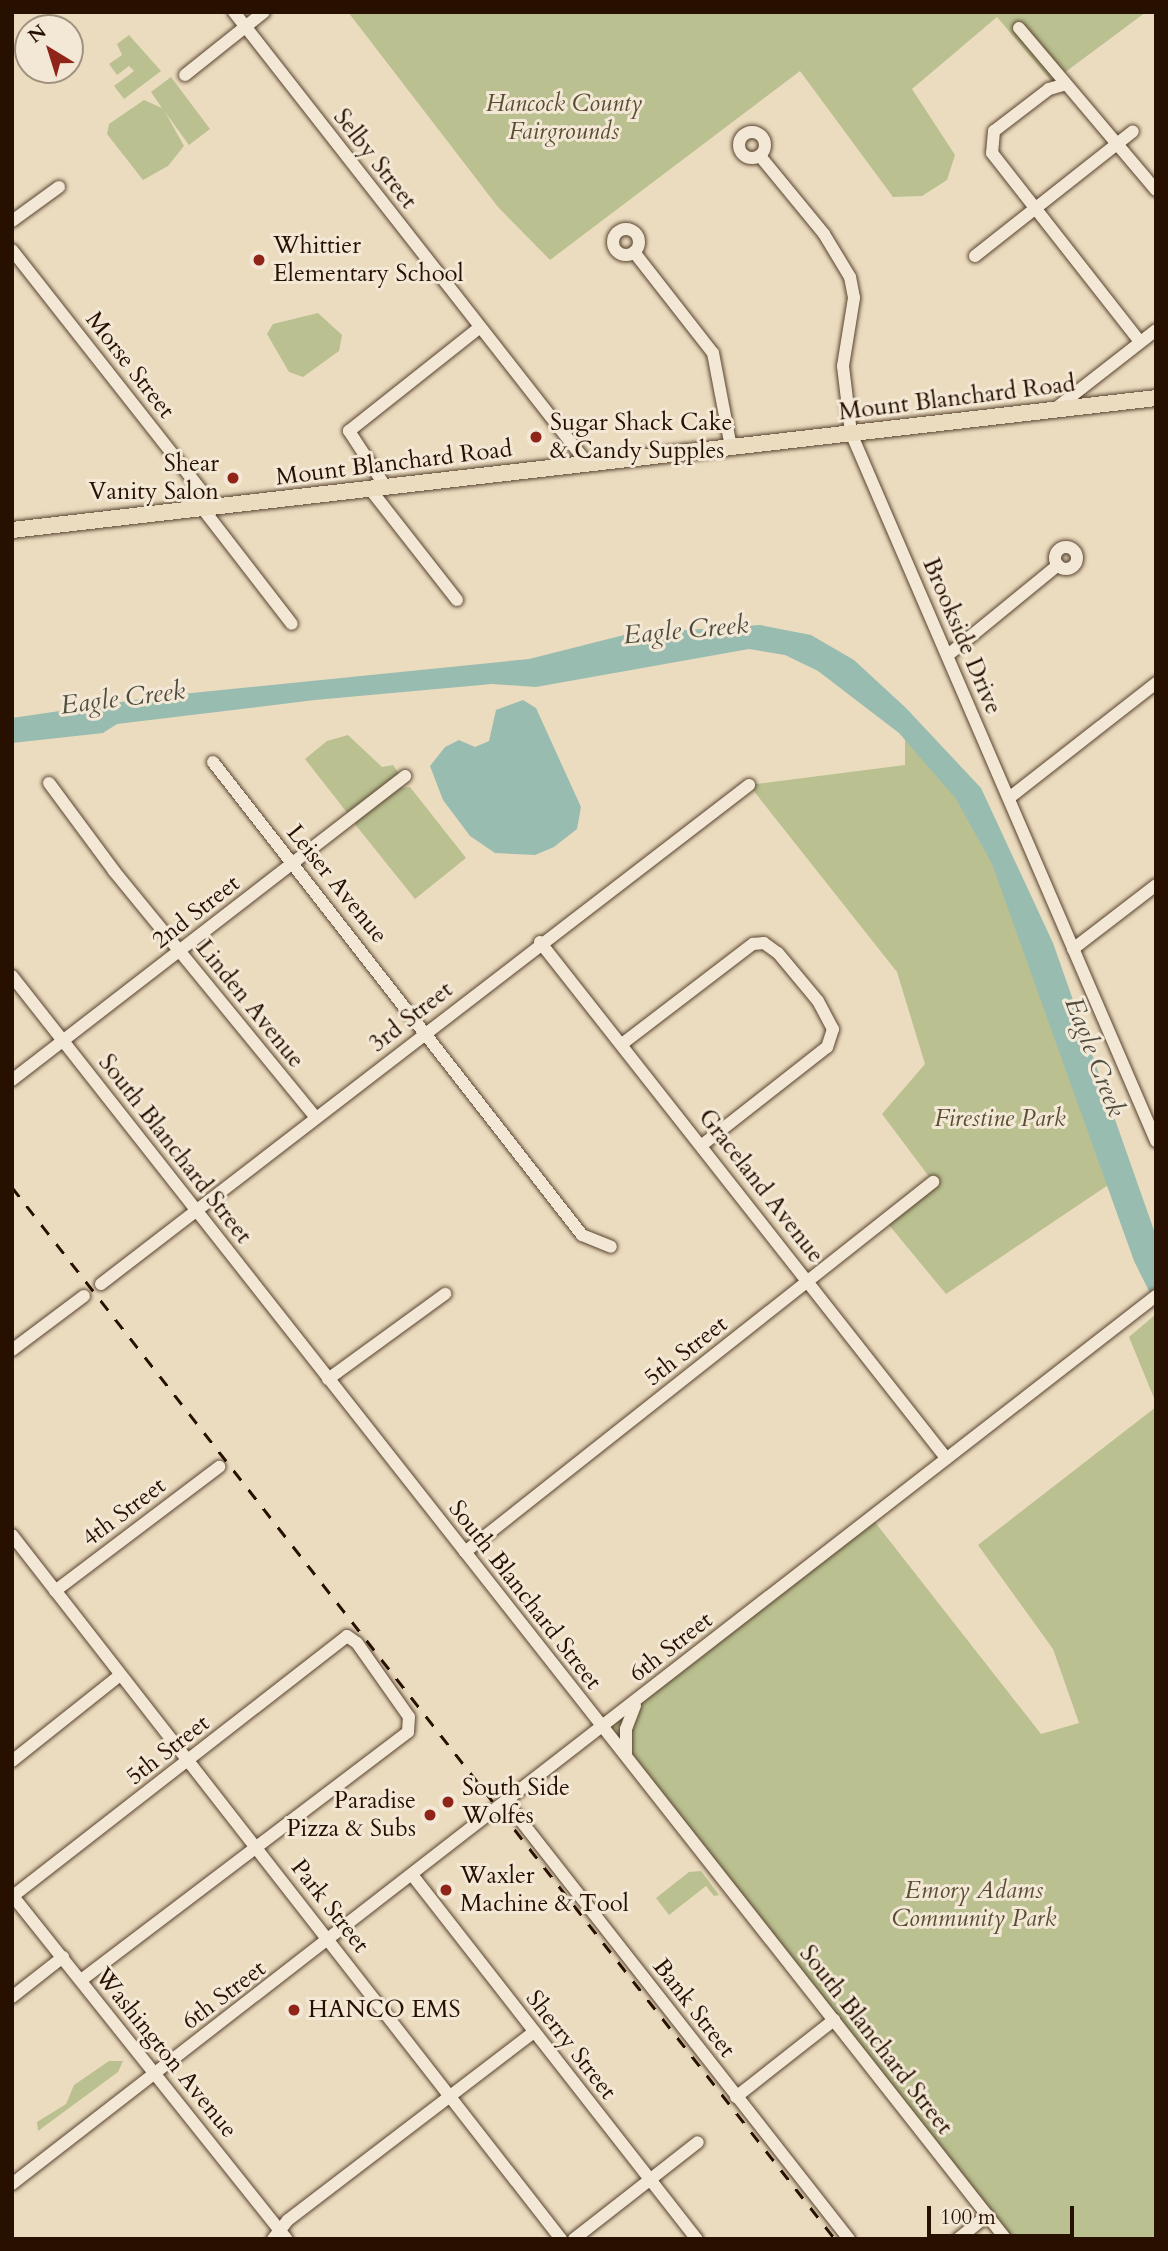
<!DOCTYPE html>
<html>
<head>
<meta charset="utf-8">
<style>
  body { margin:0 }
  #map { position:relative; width:1168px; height:2251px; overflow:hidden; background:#ecdcbf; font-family:Cardo,serif }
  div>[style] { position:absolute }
  .green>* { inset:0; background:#bac090 }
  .water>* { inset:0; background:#99bcb1 }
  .roads { filter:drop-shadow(0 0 2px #584330) drop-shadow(0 0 2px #584330) }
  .minor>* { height:12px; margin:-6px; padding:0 6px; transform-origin:6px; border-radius:6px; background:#f3e8d5 }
  .minor>.ring { margin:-6px; padding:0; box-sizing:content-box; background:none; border:12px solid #f3e8d5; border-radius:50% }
  .major>* { height:16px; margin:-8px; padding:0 8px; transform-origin:8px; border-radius:8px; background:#ecdcbf }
  .rail>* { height:2.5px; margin-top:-1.25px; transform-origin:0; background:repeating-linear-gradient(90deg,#271000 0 12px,transparent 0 24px) }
  .dots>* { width:19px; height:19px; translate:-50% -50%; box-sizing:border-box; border:4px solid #f3e8d5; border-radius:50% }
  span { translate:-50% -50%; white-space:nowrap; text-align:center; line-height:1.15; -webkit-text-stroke:6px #f3e8d5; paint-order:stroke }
  .park-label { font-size:24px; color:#5a4e32; font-style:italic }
  .street-label { font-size:24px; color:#271000 }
  .poi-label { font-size:24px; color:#271000 }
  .left { translate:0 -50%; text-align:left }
  .right { translate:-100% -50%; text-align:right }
  .water-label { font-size:26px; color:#4f4c3e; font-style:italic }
  .frame { position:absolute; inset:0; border:14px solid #271000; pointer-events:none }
  .north { position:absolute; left:14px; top:14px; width:70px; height:70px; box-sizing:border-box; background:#f3e8d5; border:2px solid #a19280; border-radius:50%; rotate:322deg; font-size:19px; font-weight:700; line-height:28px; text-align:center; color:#271000 }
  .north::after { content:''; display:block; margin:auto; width:24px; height:32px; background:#8f2418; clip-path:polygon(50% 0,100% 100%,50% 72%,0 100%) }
  .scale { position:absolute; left:927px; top:2206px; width:147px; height:32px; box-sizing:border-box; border:4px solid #271000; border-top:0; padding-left:9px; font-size:21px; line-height:24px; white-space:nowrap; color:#271000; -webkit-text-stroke:5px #f3e8d5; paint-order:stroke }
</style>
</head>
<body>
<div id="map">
  <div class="green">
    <div style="clip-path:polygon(348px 12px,1146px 12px,1052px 82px,997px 17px,912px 89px,955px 155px,947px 180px,922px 196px,893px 197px,800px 71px,550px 260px,498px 207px)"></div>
    <div style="clip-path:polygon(129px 35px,161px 71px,124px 99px,114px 86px,134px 71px,129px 66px,117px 75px,109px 64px,122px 55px,117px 44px)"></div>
    <div style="clip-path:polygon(171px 77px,210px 129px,189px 145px,165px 112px,184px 146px,168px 166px,143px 180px,107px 134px,109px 124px,144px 100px,162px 108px,151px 92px)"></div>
    <div style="clip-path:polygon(318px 313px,342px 335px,339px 351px,303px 377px,289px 372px,267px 334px,273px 324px)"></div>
    <div style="clip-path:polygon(905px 723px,976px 806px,1120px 1177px,946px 1294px,884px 1219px,933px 1182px,882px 1114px,925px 1064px,897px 972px,749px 785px,905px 765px)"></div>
    <div style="clip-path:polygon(348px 735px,382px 767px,393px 765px,400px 775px,349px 815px,305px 759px,327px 741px)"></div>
    <div style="clip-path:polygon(410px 787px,466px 858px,415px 899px,354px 823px,398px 788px)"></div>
    <div style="clip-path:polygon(1156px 1314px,1156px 1403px,1129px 1337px)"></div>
    <div style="clip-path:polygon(1156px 1407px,1156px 2239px,1006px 2239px,603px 1728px,871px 1517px,1041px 1734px,1079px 1723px,1053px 1649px,978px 1545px)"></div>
    <div style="clip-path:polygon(701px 1871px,719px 1895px,714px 1896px,706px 1886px,669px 1915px,656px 1898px,689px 1872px)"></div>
    <div style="clip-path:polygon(109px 2061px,123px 2061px,118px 2072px,38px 2131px,37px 2122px,66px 2104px,74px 2085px)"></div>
  </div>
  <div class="water">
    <div style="clip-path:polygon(760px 625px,811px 635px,854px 660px,906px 708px,981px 788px,1053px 943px,1156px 1236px,1156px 1305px,1134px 1261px,992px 864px,956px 799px,899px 733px,818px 671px,785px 655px,749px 649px,536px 687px,492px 684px,315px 700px,117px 724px,103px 733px,12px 743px,12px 718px,162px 696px,529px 659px,628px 634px)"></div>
    <div style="clip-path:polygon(523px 700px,536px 708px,581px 807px,577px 829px,554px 847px,535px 855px,495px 853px,470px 836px,443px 800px,430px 766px,445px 747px,459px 740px,475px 747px,489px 741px,496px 710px)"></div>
  </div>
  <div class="roads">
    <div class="minor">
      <div style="left:234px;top:12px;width:573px;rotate:51.95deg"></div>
      <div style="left:1019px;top:28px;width:212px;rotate:49.8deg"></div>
      <div style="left:185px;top:75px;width:101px;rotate:-38.6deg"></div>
      <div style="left:1063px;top:85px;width:15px;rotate:164deg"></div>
      <div style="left:1049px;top:89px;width:69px;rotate:142.6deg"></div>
      <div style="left:994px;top:131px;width:22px;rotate:95deg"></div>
      <div style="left:992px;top:153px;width:240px;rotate:51.9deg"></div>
      <div class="ring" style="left:739px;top:132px;width:14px;height:14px"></div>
      <div style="left:760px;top:156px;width:101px;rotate:50.6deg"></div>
      <div style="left:824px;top:234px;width:50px;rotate:58.8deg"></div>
      <div style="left:850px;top:277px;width:21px;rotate:79deg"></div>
      <div style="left:854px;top:298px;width:69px;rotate:99.2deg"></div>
      <div style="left:843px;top:366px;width:67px;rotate:83.2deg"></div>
      <div style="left:851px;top:433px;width:771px;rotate:66.69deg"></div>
      <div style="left:12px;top:221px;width:58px;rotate:-35.9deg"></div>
      <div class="ring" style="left:613px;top:229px;width:14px;height:14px"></div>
      <div style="left:12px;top:250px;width:327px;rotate:51.8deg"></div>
      <div style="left:634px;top:252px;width:128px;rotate:52deg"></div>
      <div style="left:713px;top:353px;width:96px;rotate:79.2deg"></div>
      <div style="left:975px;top:256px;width:201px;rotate:-38.3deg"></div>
      <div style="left:1055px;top:409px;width:128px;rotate:-38deg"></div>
      <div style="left:385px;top:486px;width:66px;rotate:-123.2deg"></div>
      <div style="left:349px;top:431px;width:167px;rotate:-38.4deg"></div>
      <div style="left:370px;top:489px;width:141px;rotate:51.9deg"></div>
      <div style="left:203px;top:509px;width:145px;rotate:52.3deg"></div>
      <div class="ring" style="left:1055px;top:547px;width:10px;height:10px"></div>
      <div style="left:948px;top:655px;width:142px;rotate:-39.3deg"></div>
      <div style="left:213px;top:762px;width:600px;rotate:52.04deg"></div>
      <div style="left:582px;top:1235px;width:31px;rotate:22deg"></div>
      <div style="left:49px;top:783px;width:109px;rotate:53.5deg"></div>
      <div style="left:114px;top:871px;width:319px;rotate:50.7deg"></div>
      <div style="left:1009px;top:798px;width:187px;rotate:-38deg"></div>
      <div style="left:540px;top:942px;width:657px;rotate:51.8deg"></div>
      <div style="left:1073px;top:949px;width:105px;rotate:-37.6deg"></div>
      <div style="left:12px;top:976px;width:1607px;rotate:51.8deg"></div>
      <div style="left:622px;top:1044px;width:165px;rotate:-37.4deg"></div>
      <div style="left:753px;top:944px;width:11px;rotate:-5deg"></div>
      <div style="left:764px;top:943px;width:17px;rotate:36deg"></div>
      <div style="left:778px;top:953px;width:62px;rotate:50.2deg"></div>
      <div style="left:818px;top:1001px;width:32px;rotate:62deg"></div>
      <div style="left:833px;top:1029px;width:19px;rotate:108deg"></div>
      <div style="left:827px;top:1047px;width:159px;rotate:141.9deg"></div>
      <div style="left:12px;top:1080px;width:497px;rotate:-37.7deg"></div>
      <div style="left:101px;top:1284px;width:818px;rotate:-37.6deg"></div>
      <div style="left:12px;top:1350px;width:90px;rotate:-36.9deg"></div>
      <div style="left:328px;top:1379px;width:145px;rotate:-36deg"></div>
      <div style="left:12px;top:1535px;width:893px;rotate:52.05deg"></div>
      <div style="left:465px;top:1552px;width:597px;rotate:-38.33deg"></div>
      <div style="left:55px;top:1591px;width:206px;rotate:-37.1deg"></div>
      <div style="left:626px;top:1755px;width:26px;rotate:-90deg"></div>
      <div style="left:626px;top:1729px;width:25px;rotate:-69deg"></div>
      <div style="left:12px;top:1761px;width:138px;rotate:-38.5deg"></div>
      <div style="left:507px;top:1803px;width:554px;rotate:51.89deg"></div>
      <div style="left:413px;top:1876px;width:461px;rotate:52deg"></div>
      <div style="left:12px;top:1895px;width:440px;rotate:51.4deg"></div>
      <div style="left:13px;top:1896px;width:423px;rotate:-37.9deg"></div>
      <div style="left:347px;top:1636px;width:12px;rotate:35deg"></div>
      <div style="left:357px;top:1643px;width:90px;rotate:54.9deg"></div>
      <div style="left:409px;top:1717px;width:15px;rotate:94deg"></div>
      <div style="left:408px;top:1732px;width:410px;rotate:142.8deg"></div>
      <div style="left:12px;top:1997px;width:65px;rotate:-38.1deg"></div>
      <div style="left:736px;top:2097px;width:125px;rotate:-38.2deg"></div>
      <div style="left:12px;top:2184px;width:1448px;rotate:-37.82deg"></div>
      <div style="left:273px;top:2239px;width:24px;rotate:-52deg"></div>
      <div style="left:288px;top:2220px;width:310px;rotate:-37.4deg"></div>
      <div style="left:574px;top:2239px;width:157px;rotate:-38deg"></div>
      <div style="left:958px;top:2239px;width:38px;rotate:-39deg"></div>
    </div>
    <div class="major">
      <div style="left:12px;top:530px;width:1152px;rotate:-6.58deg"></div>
    </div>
  </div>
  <div class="rail">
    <div style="left:12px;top:1187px;width:1336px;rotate:51.96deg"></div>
  </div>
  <div class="dots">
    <div style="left:259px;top:260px;background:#8f2418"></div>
    <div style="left:536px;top:437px;background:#8f2418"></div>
    <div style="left:233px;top:478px;background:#8f2418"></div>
    <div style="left:448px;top:1802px;background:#8f2418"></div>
    <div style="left:430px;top:1815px;background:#8f2418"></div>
    <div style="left:446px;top:1890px;background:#8f2418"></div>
    <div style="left:294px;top:2010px;background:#8f2418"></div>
  </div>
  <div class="park-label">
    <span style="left:564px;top:118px">Hancock County<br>Fairgrounds</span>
    <span style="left:1000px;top:1119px">Firestine Park</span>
    <span style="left:974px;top:1905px">Emory Adams<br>Community Park</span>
  </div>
  <div class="street-label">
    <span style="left:375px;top:159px;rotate:52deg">Selby Street</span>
    <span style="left:130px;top:365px;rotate:52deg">Morse Street</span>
    <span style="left:957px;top:398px;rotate:-7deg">Mount Blanchard Road</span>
    <span style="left:394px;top:463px;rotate:-7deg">Mount Blanchard Road</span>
    <span style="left:962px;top:636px;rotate:67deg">Brookside Drive</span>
    <span style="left:337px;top:884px;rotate:51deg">Leiser Avenue</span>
    <span style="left:196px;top:912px;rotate:-38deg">2nd Street</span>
    <span style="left:250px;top:1004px;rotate:51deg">Linden Avenue</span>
    <span style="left:411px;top:1017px;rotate:-38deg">3rd Street</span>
    <span style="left:175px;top:1149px;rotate:52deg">South Blanchard Street</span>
    <span style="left:761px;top:1186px;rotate:52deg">Graceland Avenue</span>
    <span style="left:686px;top:1351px;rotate:-38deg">5th Street</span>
    <span style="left:124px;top:1512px;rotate:-37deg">4th Street</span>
    <span style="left:525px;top:1595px;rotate:52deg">South Blanchard Street</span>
    <span style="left:671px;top:1647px;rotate:-38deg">6th Street</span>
    <span style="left:168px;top:1750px;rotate:-38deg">5th Street</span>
    <span style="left:330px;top:1906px;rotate:52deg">Park Street</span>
    <span style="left:224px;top:1995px;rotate:-37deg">6th Street</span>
    <span style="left:694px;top:2008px;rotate:52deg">Bank Street</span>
    <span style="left:876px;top:2040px;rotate:52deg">South Blanchard Street</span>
    <span style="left:571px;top:2045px;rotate:52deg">Sherry Street</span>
    <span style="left:166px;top:2053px;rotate:51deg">Washington Avenue</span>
  </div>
  <div class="poi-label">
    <span class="left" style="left:273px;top:260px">Whittier<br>Elementary School</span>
    <span class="left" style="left:550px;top:437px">Sugar Shack Cake<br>&amp; Candy Supples</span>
    <span class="right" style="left:219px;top:478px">Shear<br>Vanity Salon</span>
    <span class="left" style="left:462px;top:1802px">South Side<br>Wolfes</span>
    <span class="right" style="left:416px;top:1815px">Paradise<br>Pizza &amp; Subs</span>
    <span class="left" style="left:460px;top:1890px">Waxler<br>Machine &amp; Tool</span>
    <span class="left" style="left:308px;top:2010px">HANCO EMS</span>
  </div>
  <div class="water-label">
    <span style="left:686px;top:630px;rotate:-5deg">Eagle Creek</span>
    <span style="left:123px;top:698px;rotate:-7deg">Eagle Creek</span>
    <span style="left:1095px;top:1057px;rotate:69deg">Eagle Creek</span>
  </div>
  <div class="frame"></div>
  <div class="north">N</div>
  <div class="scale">100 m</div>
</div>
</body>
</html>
